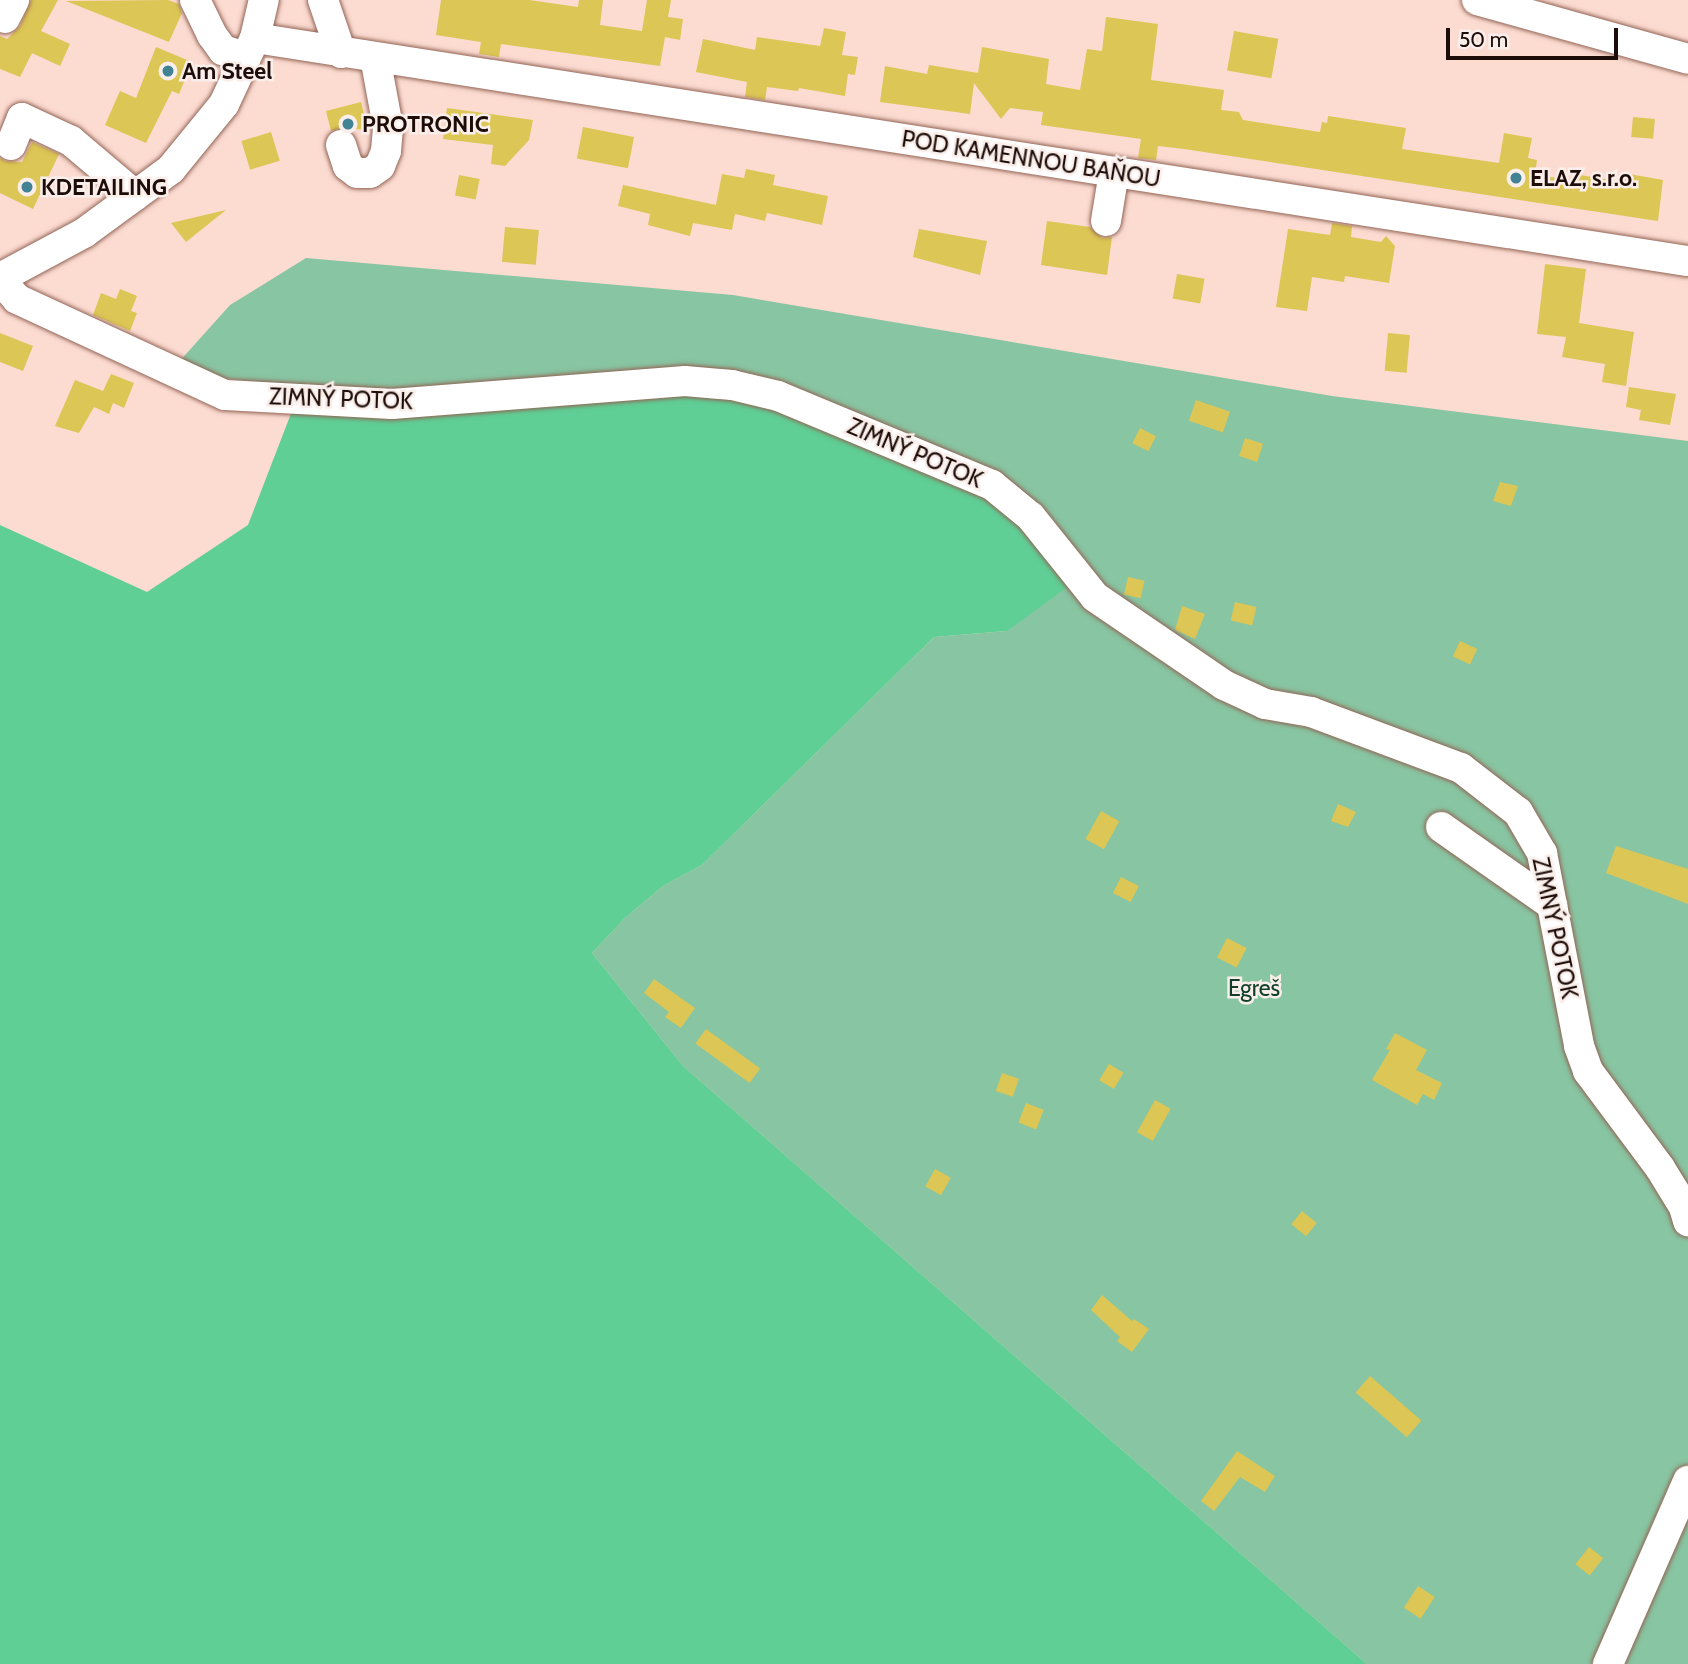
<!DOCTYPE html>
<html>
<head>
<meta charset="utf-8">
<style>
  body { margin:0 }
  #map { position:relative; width:1688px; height:1664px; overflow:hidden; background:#fcdbd1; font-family:Cabin,sans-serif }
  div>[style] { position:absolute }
  .green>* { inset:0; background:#88c5a2 }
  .forest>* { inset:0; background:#5fcf95 }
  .building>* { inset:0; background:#dcc655; transform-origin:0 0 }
  .roads { filter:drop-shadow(0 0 2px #926455) drop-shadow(0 0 2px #926455) }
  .minor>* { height:30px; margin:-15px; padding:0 15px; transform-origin:15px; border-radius:15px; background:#fff }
  .dots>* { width:19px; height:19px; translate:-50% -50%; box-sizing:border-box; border:4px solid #f9eeea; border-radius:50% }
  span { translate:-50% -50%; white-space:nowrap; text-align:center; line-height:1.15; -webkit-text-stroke:5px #f9eeea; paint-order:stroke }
  .poi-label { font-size:23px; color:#1d0c07; font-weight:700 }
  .left { translate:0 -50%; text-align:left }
  .street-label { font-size:23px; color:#1d0c07 }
  .park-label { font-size:23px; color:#0f3f28 }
  .scale { position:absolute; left:1446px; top:28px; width:172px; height:32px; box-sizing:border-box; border:4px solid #1d0c07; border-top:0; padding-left:9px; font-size:21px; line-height:24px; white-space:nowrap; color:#1d0c07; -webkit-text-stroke:5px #f9eeea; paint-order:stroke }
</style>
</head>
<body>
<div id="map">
  <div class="green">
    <div style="clip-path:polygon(306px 258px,733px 295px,1332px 396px,1688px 441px,1688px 1664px,1367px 1664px,683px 1066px,592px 953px,625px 918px,663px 886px,702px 865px,934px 637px,1007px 631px,494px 406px,169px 373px,230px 305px)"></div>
  </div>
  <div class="forest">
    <div style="clip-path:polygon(302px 385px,494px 406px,712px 386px,998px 493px,1081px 577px,1007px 631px,934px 637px,702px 865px,663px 886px,625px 918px,592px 953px,683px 1066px,1367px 1664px,0 1664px,0 525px,147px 592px,248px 525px)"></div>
  </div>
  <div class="building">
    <div style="clip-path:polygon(31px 0,58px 0,41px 31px,70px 44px,60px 66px,32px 53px,20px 77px,0 69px,0 36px,7px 39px,20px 26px)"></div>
    <div style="clip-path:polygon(168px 0,179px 4px,182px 13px,169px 42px,66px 1px)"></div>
    <div style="clip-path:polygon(441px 0,529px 0,578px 7px,579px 0,603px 0,600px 25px,642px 31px,647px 0,671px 0,668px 17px,683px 19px,680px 40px,665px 37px,660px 66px,501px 44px,499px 57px,479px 54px,481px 42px,436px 35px)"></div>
    <div style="clip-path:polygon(1106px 17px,1158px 24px,1151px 80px,1224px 90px,1221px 110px,1239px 112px,1243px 120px,1320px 132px,1322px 122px,1327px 123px,1328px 116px,1406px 128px,1402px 149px,1499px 163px,1504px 133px,1532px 138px,1528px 158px,1537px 160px,1535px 175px,1573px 180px,1574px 174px,1623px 182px,1624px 173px,1663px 180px,1658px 221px,1184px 149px,1158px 146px,1156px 160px,1138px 158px,1141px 139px,1041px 125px,1043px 112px,1010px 108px,1001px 119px,974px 83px,970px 114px,880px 102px,885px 66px,927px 74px,929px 65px,978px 73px,982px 47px,1049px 59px,1046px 84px,1080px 90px,1087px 49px,1102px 51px)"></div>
    <div style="clip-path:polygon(824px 28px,846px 32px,842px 55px,858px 57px,855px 75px,848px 74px,845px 96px,799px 88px,798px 91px,767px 87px,765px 100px,745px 97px,747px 82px,696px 72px,703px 39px,755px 50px,757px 37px,820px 46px)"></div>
    <div style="left:1234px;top:31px;width:45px;height:40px;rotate:10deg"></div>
    <div style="clip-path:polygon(156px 47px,192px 62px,179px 94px,172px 91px,146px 143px,105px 125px,120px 91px,136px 98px)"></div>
    <div style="clip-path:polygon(361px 102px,368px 130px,344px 128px,331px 131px,326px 111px)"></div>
    <div style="clip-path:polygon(447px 108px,533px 120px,529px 140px,505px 166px,491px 164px,493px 145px,443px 139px)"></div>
    <div style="left:1633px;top:117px;width:22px;height:20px;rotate:5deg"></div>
    <div style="left:583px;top:127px;width:52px;height:32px;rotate:11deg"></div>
    <div style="left:271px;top:132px;width:30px;height:31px;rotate:73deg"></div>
    <div style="clip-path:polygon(32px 142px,59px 154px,33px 209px,0 193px,0 158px,5px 161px,22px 162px)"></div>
    <div style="clip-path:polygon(746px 169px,775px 175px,773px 185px,828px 196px,822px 225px,767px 213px,765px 221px,735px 214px,732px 230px,693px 223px,690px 236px,648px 225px,650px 214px,618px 206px,623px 185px,716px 205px,722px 174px,744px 178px)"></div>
    <div style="left:459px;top:175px;width:21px;height:21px;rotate:11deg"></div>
    <div style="clip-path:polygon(226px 210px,186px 242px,171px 223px)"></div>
    <div style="clip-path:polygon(1047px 221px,1090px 227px,1103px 238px,1112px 237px,1107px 275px,1041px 265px)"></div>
    <div style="clip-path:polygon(1332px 223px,1352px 226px,1351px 237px,1381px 242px,1386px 236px,1395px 246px,1389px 283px,1345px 276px,1344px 282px,1312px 277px,1307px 311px,1276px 307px,1288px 229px,1330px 235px)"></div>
    <div style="left:505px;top:227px;width:34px;height:35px;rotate:5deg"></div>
    <div style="clip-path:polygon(919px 229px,987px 241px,980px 275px,913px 257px)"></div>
    <div style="clip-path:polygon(1545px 264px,1586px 269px,1579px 323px,1634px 332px,1626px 386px,1602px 382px,1605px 364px,1562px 357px,1566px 337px,1537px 334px)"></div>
    <div style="left:1177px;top:274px;width:28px;height:25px;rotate:10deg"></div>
    <div style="clip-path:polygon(120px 289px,137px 296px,131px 311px,137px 313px,130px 331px,93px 315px,101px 293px,116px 299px)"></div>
    <div style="clip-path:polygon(0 333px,33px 346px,23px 371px,0 362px)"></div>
    <div style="left:1388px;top:333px;width:22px;height:38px;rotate:5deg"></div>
    <div style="clip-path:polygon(111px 374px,134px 383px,124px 408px,113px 403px,109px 414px,94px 407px,79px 433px,55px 426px,75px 380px,103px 391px)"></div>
    <div style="clip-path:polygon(1629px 387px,1676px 394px,1670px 425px,1639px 420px,1641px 410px,1626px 407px)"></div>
    <div style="left:1196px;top:400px;width:36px;height:22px;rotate:19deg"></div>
    <div style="left:1140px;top:428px;width:18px;height:17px;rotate:27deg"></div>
    <div style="left:1245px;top:438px;width:19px;height:19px;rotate:18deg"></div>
    <div style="clip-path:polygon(1500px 482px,1518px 486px,1511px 506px,1493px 501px)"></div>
    <div style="left:1128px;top:577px;width:17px;height:18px;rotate:13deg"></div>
    <div style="left:1235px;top:602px;width:22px;height:19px;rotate:13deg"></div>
    <div style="clip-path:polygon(1182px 606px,1205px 614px,1195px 639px,1175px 630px)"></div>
    <div style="left:1460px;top:641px;width:19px;height:17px;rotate:25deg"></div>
    <div style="clip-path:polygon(1338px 804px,1356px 812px,1348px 827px,1331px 821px)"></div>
    <div style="left:1101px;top:811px;width:21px;height:32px;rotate:29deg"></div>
    <div style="clip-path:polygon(1616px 846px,1688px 869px,1688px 904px,1606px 873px)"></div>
    <div style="left:1121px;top:877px;width:20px;height:18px;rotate:27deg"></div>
    <div style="left:1227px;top:938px;width:22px;height:22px;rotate:27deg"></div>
    <div style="clip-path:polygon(654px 979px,695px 1008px,681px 1028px,665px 1017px,669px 1012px,644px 993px)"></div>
    <div style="left:706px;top:1029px;width:67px;height:18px;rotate:36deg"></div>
    <div style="clip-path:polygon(1395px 1033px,1427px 1050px,1416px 1070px,1442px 1083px,1434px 1100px,1423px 1094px,1417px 1105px,1372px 1080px,1390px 1050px,1386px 1049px)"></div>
    <div style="left:1109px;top:1064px;width:17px;height:19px;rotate:31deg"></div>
    <div style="left:1002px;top:1073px;width:18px;height:19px;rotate:19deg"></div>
    <div style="left:1155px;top:1100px;width:18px;height:37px;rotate:29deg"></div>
    <div style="left:1026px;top:1103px;width:19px;height:21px;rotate:21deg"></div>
    <div style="left:935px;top:1169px;width:18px;height:20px;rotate:29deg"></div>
    <div style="left:1302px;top:1211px;width:19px;height:17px;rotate:39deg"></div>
    <div style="clip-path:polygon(1102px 1295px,1132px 1321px,1134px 1319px,1149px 1329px,1132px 1352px,1117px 1341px,1120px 1337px,1091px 1310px)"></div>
    <div style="left:1370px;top:1376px;width:68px;height:22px;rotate:41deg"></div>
    <div style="clip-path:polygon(1237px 1451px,1275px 1476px,1265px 1492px,1240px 1477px,1214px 1511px,1201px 1501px)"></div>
    <div style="left:1589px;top:1547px;width:18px;height:22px;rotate:38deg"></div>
    <div style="left:1418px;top:1586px;width:20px;height:26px;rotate:33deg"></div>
  </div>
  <div class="roads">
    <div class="minor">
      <div style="left:195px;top:0;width:39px;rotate:64deg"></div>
      <div style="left:212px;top:35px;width:19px;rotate:54deg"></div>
      <div style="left:223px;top:50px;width:24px;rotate:17deg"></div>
      <div style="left:323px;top:0;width:56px;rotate:71.2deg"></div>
      <div style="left:1477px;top:0;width:219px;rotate:15.6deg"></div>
      <div style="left:5px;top:18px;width:20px;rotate:-63deg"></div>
      <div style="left:255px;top:38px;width:1450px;rotate:8.85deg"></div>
      <div style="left:11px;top:145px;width:29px;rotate:-68deg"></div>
      <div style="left:22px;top:118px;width:54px;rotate:25.1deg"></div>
      <div style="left:71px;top:141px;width:84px;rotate:40.2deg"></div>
      <div style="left:341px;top:145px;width:22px;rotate:72deg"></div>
      <div style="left:348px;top:166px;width:11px;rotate:38deg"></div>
      <div style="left:357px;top:173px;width:13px"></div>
      <div style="left:370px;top:173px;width:12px;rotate:-35deg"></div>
      <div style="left:380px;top:166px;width:16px;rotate:-68deg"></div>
      <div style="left:386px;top:151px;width:24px;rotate:-85deg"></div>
      <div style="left:388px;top:127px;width:71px;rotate:-100.5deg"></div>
      <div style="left:1106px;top:221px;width:50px;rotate:-80.7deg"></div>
      <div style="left:0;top:278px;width:95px;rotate:-28.2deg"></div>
      <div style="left:84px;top:233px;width:108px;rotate:-36.3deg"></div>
      <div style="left:171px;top:169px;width:84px;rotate:-50.8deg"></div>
      <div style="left:224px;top:104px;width:73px;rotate:-64.8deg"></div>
      <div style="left:255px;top:38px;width:39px;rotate:-77deg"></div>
      <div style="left:0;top:280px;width:25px;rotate:48deg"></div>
      <div style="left:17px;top:299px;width:229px;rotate:24.8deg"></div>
      <div style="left:225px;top:395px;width:167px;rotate:3.1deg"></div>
      <div style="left:392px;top:404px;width:294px;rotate:-4.5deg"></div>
      <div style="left:685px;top:381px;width:47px;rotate:4.9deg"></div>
      <div style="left:732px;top:385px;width:47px;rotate:13.4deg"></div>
      <div style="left:778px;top:396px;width:232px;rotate:22.6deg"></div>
      <div style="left:992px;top:485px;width:50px;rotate:39.4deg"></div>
      <div style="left:1031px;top:517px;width:102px;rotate:51.3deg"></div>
      <div style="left:1095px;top:597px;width:156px;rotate:34.3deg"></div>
      <div style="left:1224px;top:685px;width:45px;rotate:24.9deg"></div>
      <div style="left:1265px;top:704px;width:47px;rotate:9.9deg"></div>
      <div style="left:1311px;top:712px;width:160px;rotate:20.5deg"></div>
      <div style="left:1461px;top:768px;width:72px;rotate:37.7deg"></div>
      <div style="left:1518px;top:812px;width:48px;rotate:59.7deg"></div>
      <div style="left:1542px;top:853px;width:197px;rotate:79.1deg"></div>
      <div style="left:1579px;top:1046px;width:27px;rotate:70deg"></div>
      <div style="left:1588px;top:1071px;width:121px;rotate:53.4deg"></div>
      <div style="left:1660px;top:1168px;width:46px;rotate:58.4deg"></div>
      <div style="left:1684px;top:1207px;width:15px;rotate:74deg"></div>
      <div style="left:1441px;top:827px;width:136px;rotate:35.1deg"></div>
      <div style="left:1608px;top:1664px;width:200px;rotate:-66.4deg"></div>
    </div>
  </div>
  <div class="dots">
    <div style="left:168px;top:71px;background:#418294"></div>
    <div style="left:348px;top:124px;background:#418294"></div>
    <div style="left:1516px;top:178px;background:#418294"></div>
    <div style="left:27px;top:187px;background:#418294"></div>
  </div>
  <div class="poi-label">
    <span class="left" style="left:182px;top:71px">Am Steel</span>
    <span class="left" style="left:362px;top:124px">PROTRONIC</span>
    <span class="left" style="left:1530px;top:178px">ELAZ, s.r.o.</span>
    <span class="left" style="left:41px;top:187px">KDETAILING</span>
  </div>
  <div class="street-label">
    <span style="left:1031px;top:159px;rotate:9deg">POD KAMENNOU BAŇOU</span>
    <span style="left:341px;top:399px;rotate:2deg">ZIMNÝ POTOK</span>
    <span style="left:915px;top:453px;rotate:23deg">ZIMNÝ POTOK</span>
    <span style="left:1555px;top:928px;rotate:78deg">ZIMNÝ POTOK</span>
  </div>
  <div class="park-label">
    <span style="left:1254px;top:988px">Egreš</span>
  </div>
  <div class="scale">50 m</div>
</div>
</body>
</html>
